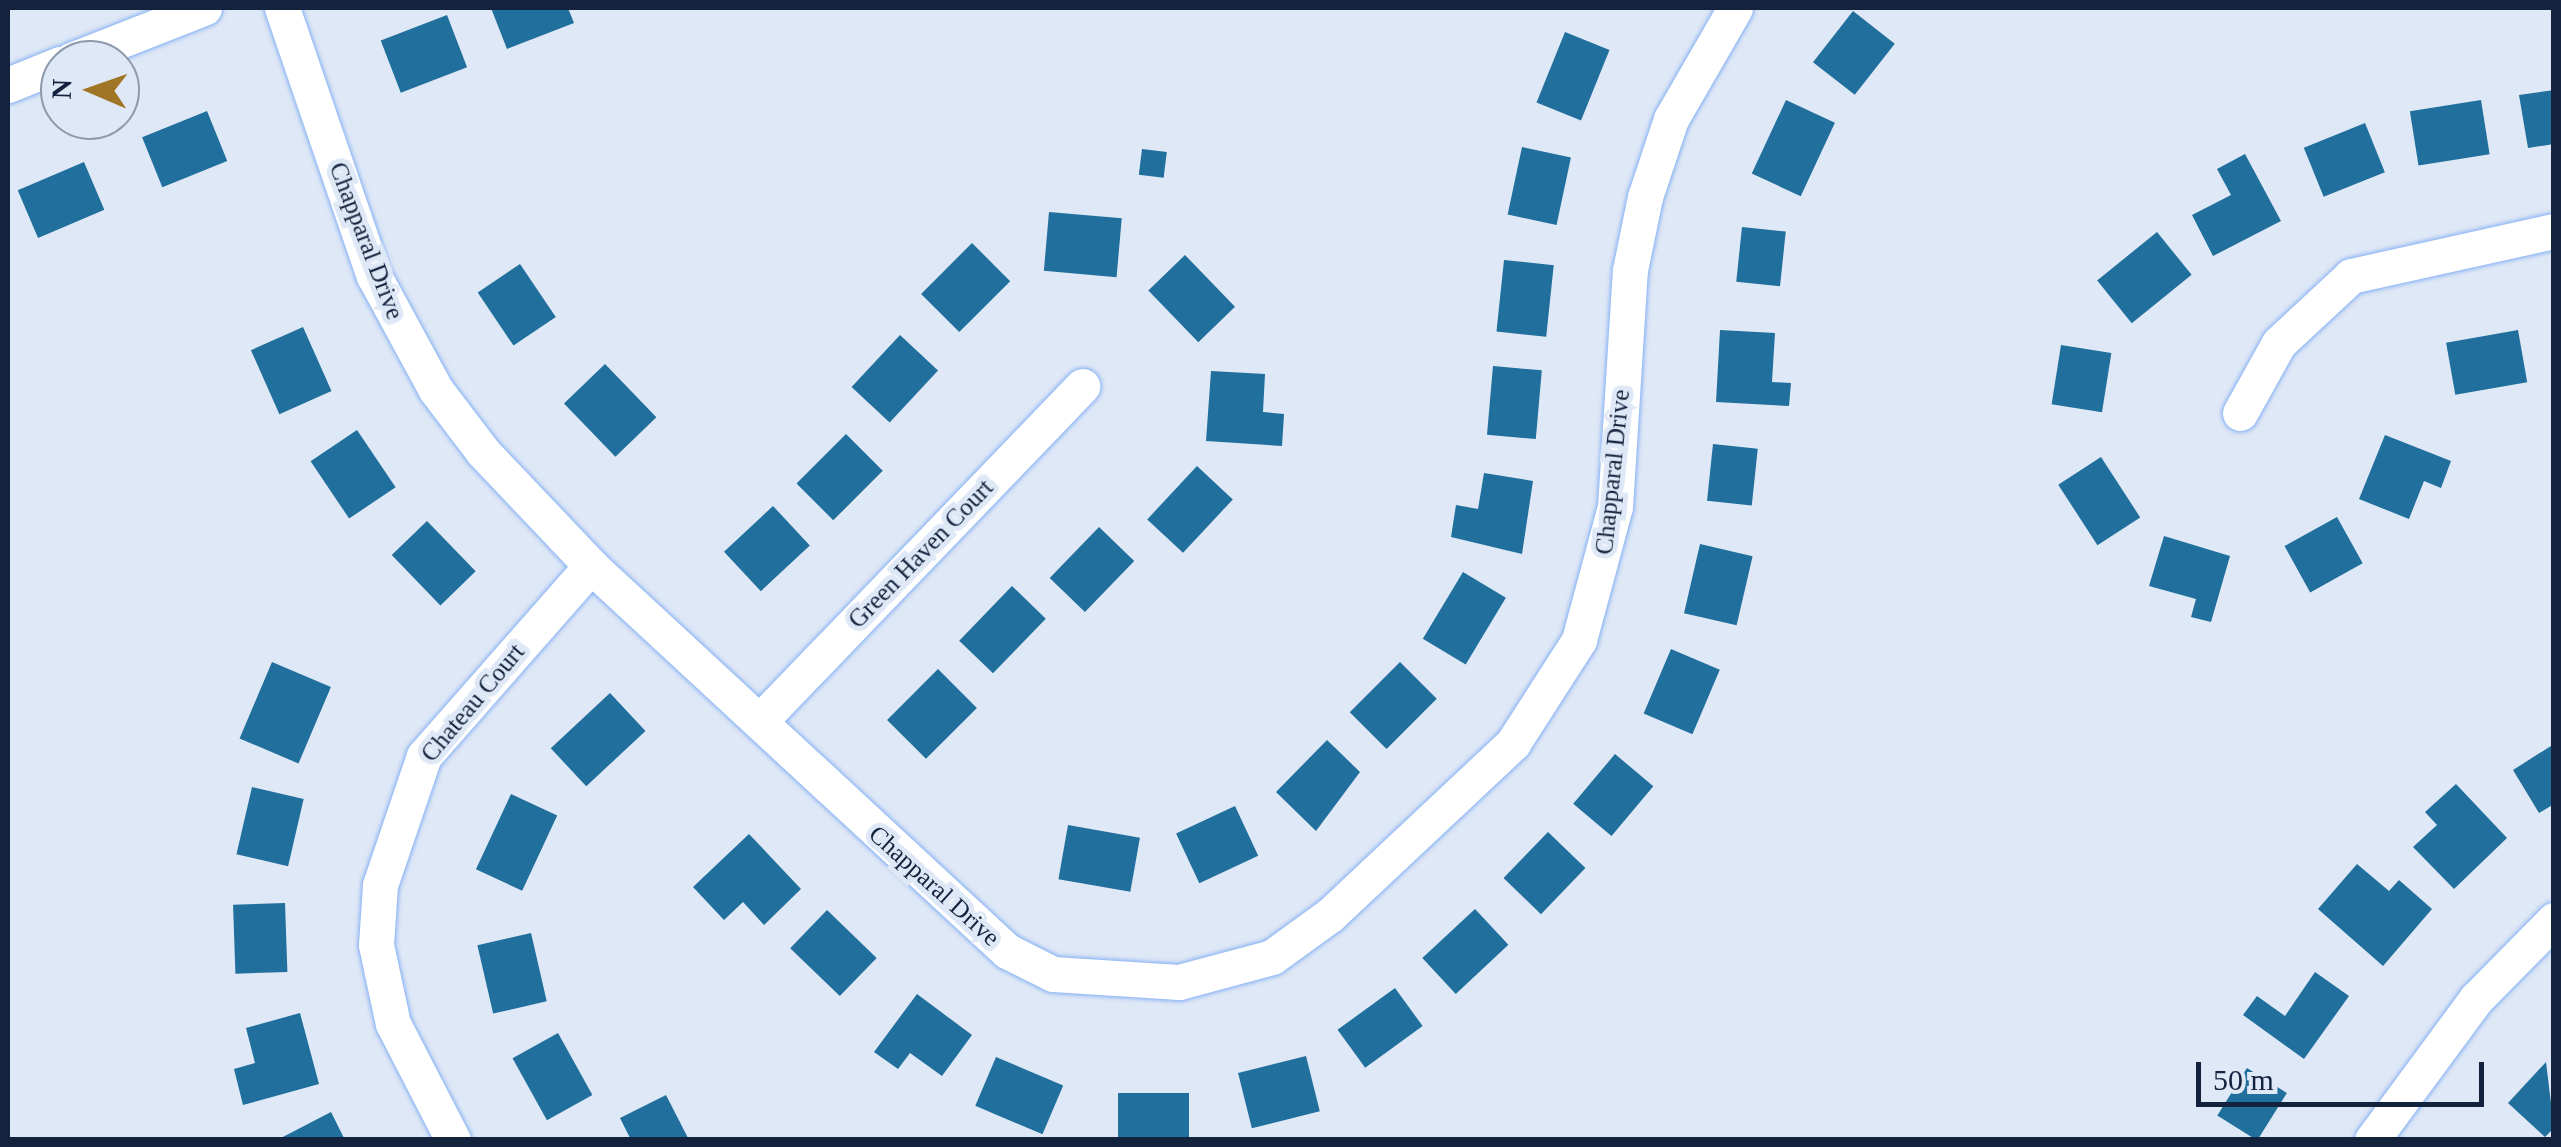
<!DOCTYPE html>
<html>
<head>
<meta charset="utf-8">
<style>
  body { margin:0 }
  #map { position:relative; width:2561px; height:1147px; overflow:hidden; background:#dfe8f6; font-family:Georgia,serif }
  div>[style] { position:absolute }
  .building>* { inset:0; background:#206f9c; transform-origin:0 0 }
  .roads { filter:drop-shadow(0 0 2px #86b1f3) drop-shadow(0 0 2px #86b1f3) }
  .minor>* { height:35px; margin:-17.5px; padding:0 17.5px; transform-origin:17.5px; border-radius:17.5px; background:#fff }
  span { translate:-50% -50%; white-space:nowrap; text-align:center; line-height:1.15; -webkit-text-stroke:10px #dfe8f6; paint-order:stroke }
  .street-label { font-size:25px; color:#13233d }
  .frame { position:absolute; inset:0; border:10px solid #13233d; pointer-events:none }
  .north { position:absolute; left:40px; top:40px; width:100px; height:100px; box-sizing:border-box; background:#dfe8f6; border:2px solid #8d99ac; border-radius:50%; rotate:272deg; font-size:28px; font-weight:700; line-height:40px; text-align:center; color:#13233d }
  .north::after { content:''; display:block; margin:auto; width:35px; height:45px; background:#a07525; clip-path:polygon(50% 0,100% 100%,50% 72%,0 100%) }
  .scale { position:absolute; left:2196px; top:1062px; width:288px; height:45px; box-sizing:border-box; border:5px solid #13233d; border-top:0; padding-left:12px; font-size:30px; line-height:35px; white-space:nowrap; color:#13233d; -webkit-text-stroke:8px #dfe8f6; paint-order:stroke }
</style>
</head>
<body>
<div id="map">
  <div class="building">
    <div style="clip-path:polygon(491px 8px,568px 8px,574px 23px,507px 49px)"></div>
    <div style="left:1853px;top:11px;width:53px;height:65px;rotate:38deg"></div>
    <div style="left:447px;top:15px;width:56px;height:71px;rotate:69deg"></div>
    <div style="left:1565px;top:32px;width:48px;height:76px;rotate:22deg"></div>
    <div style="clip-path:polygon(2554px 90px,2554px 144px,2528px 148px,2519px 95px)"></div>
    <div style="left:1786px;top:100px;width:54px;height:81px;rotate:25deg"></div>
    <div style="left:2481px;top:100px;width:55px;height:72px;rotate:81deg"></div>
    <div style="left:207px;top:111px;width:54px;height:70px;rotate:68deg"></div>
    <div style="left:2365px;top:123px;width:53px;height:66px;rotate:68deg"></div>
    <div style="left:1522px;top:147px;width:50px;height:69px;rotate:12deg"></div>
    <div style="left:1142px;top:149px;width:25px;height:26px;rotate:7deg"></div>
    <div style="clip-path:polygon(2245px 154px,2281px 221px,2213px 256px,2192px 215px,2231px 195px,2217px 169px)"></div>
    <div style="left:84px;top:162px;width:52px;height:72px;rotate:67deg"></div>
    <div style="left:1049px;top:212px;width:73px;height:59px;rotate:5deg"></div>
    <div style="left:1742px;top:227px;width:44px;height:55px;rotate:6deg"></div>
    <div style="left:2157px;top:232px;width:55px;height:77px;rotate:51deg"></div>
    <div style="left:972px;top:243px;width:54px;height:72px;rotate:45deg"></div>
    <div style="left:1185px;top:255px;width:72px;height:51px;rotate:46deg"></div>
    <div style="left:1504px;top:260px;width:50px;height:72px;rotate:6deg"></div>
    <div style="left:520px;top:264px;width:64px;height:51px;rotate:56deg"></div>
    <div style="left:303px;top:327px;width:70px;height:57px;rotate:66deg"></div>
    <div style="clip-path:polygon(1720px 330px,1775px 333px,1772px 382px,1791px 383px,1789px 406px,1716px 402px)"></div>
    <div style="left:2518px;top:330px;width:53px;height:73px;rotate:80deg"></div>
    <div style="left:900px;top:335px;width:52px;height:71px;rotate:43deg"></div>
    <div style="left:2061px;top:345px;width:51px;height:60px;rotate:9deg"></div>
    <div style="left:605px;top:364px;width:74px;height:57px;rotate:46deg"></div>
    <div style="left:1493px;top:366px;width:49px;height:69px;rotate:5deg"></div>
    <div style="clip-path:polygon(1211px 371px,1265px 374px,1263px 412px,1284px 414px,1282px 446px,1206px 441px)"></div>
    <div style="left:357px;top:430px;width:69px;height:56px;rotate:56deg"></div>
    <div style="left:846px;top:434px;width:52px;height:70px;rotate:45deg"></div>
    <div style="clip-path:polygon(2385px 435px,2451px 461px,2441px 488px,2424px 481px,2409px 519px,2359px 499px)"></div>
    <div style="left:1713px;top:444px;width:45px;height:57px;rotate:6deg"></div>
    <div style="left:2101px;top:457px;width:72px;height:51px;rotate:57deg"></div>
    <div style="left:1197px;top:466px;width:49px;height:73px;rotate:43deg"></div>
    <div style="clip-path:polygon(1484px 473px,1533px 481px,1522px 554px,1451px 537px,1456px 505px,1478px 509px)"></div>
    <div style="left:773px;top:506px;width:54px;height:67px;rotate:47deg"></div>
    <div style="left:2337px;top:517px;width:53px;height:60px;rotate:61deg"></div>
    <div style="left:427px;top:521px;width:70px;height:49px;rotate:46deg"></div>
    <div style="left:1099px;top:527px;width:49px;height:71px;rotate:44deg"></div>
    <div style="clip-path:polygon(2164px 536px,2230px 556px,2211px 622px,2191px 617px,2196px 599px,2149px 586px)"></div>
    <div style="left:1700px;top:544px;width:54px;height:71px;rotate:13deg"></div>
    <div style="left:1463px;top:572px;width:50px;height:78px;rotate:31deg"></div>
    <div style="left:1012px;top:586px;width:47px;height:76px;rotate:44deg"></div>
    <div style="left:1671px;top:649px;width:53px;height:70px;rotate:23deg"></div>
    <div style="left:272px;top:662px;width:64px;height:83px;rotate:23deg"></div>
    <div style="left:1400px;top:662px;width:52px;height:71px;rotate:45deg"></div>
    <div style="left:938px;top:669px;width:55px;height:72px;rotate:45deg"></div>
    <div style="left:610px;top:693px;width:52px;height:81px;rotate:47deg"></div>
    <div style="clip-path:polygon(1327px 740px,1360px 772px,1316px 831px,1276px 792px)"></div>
    <div style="clip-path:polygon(2554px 744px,2554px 804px,2539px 813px,2513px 770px)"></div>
    <div style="left:1615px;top:754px;width:50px;height:65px;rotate:40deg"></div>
    <div style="clip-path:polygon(2456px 784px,2507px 838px,2454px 889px,2413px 847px,2437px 825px,2425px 812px)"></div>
    <div style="left:252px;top:787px;width:53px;height:69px;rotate:13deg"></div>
    <div style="left:511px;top:794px;width:51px;height:83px;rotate:25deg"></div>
    <div style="left:1235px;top:806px;width:55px;height:65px;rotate:65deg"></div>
    <div style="left:1068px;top:825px;width:73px;height:55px;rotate:10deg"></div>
    <div style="left:1548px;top:832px;width:52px;height:64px;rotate:44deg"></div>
    <div style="clip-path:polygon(749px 834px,801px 889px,764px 925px,743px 902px,724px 920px,693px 887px)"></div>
    <div style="clip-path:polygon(2357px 864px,2389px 891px,2399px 880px,2432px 909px,2383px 966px,2318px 909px)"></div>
    <div style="left:285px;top:903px;width:69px;height:52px;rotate:88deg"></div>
    <div style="left:1475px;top:909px;width:49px;height:72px;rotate:47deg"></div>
    <div style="left:827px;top:910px;width:69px;height:53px;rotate:44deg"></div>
    <div style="left:531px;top:933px;width:70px;height:55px;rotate:77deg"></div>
    <div style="clip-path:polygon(2315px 972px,2349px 996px,2304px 1059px,2243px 1015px,2257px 996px,2285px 1016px)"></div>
    <div style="left:1395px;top:988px;width:47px;height:71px;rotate:54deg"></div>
    <div style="clip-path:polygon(917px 994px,972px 1035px,942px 1076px,910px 1053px,898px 1069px,874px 1052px)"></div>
    <div style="clip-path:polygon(300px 1013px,319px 1084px,243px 1105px,234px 1069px,255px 1063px,246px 1028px)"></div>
    <div style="left:558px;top:1033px;width:71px;height:52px;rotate:61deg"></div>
    <div style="left:1306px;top:1056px;width:57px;height:70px;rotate:76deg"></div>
    <div style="left:996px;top:1057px;width:73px;height:53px;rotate:23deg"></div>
    <div style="clip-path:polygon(2546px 1062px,2554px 1128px,2545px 1137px,2508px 1103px)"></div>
    <div style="left:2247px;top:1068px;width:47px;height:56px;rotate:32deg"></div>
    <div style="left:1118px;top:1093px;width:71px;height:47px"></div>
    <div style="clip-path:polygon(666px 1095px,689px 1140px,631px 1140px,620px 1118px)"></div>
    <div style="clip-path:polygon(331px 1112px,345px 1140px,277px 1140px)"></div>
  </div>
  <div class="roads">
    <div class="minor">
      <div style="left:282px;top:8px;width:283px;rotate:71.1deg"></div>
      <div style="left:374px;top:276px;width:130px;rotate:61.5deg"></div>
      <div style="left:436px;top:390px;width:78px;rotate:52.8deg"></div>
      <div style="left:483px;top:452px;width:157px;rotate:46.5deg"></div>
      <div style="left:591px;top:566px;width:567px;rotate:42.78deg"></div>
      <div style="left:1007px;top:951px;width:51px;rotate:26.6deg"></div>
      <div style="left:1053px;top:974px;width:126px;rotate:3.6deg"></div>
      <div style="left:1179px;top:982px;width:96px;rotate:-15deg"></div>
      <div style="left:1272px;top:957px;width:72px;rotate:-35.9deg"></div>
      <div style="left:1330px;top:915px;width:251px;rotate:-43.2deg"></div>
      <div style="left:1513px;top:743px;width:122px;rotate:-57.3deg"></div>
      <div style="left:1579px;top:640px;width:138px;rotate:-74.9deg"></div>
      <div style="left:1615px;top:507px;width:237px;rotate:-86.4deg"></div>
      <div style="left:1630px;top:270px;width:75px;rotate:-78.4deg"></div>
      <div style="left:1645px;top:197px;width:82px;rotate:-71.6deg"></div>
      <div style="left:1671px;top:119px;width:128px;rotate:-60deg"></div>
      <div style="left:71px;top:60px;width:143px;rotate:-21.4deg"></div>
      <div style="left:8px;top:85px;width:56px;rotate:-22deg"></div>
      <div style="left:2240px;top:413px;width:80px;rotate:-60.9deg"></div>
      <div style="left:2279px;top:343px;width:98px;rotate:-42.9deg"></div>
      <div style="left:2351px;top:276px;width:208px;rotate:-12.5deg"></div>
      <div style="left:760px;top:721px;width:465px;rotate:-46.1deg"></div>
      <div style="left:453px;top:1140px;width:131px;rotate:-117.3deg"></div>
      <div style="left:393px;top:1024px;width:81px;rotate:-102.1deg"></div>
      <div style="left:376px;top:945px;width:60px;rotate:-86.2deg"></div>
      <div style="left:380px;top:885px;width:136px;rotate:-71.2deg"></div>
      <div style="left:424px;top:756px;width:253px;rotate:-48.7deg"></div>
      <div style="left:2372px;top:1140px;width:175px;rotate:-53.6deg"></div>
      <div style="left:2476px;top:999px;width:111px;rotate:-45.4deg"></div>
    </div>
  </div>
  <div class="street-label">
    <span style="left:366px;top:241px;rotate:69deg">Chapparal Drive</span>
    <span style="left:1613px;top:472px;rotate:-84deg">Chapparal Drive</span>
    <span style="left:921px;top:554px;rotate:-46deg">Green Haven Court</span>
    <span style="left:473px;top:703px;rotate:-50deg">Chateau Court</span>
    <span style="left:934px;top:886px;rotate:42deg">Chapparal Drive</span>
  </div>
  <div class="frame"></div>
  <div class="north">N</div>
  <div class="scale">50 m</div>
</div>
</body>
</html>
